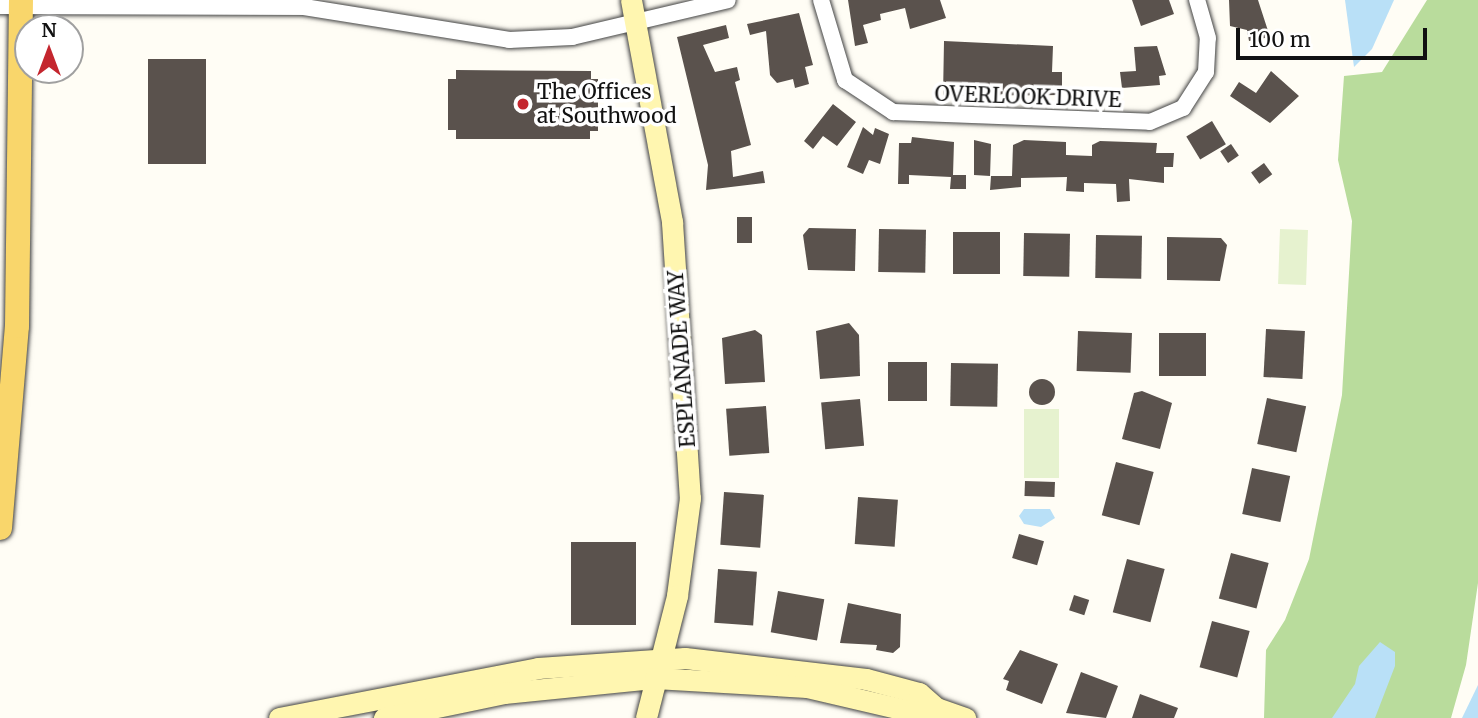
<!DOCTYPE html>
<html>
<head>
<meta charset="utf-8">
<style>
  body { margin:0 }
  #map { position:relative; width:1478px; height:718px; overflow:hidden; background:#fffdf5; font-family:Merriweather,serif }
  div>[style] { position:absolute }
  .forest>* { inset:0; background:#b9dc9c }
  .pitch>* { inset:0; background:#e6f2cf; transform-origin:0 0 }
  .water>* { inset:0; background:#b9e0f7 }
  .building>* { inset:0; background:#5a524d; transform-origin:0 0 }
  .round { border-radius:50% }
  .roads { filter:drop-shadow(0 0 2px #444) drop-shadow(0 0 2px #444) }
  .street>* { height:16px; margin:-8px; padding:0 8px; transform-origin:8px; border-radius:8px; background:#fff }
  .secondary>* { height:21px; margin:-10.5px; padding:0 10.5px; transform-origin:10.5px; border-radius:10.5px; background:#fff6b0 }
  .primary>* { height:24px; margin:-12px; padding:0 12px; transform-origin:12px; border-radius:12px; background:#f9d66b }
  .dots>* { width:19px; height:19px; translate:-50% -50%; box-sizing:border-box; border:4px solid #fff; border-radius:50% }
  span { translate:-50% -50%; white-space:nowrap; text-align:center; line-height:1.15; -webkit-text-stroke:7px #fff; paint-order:stroke }
  .poi-label { font-size:21px; color:#111 }
  .left { translate:0 -50%; text-align:left }
  .street-label { font-size:21px; color:#111 }
  .north { position:absolute; left:14px; top:14px; width:70px; height:70px; box-sizing:border-box; background:#fff; border:2px solid #a0a0a0; border-radius:50%; rotate:0deg; font-size:19px; font-weight:700; line-height:28px; text-align:center; color:#111 }
  .north::after { content:''; display:block; margin:auto; width:24px; height:32px; background:#c4262e; clip-path:polygon(50% 0,100% 100%,50% 72%,0 100%) }
  .scale { position:absolute; left:1236px; top:28px; width:191px; height:32px; box-sizing:border-box; border:4px solid #111; border-top:0; padding-left:9px; font-size:21px; line-height:24px; white-space:nowrap; color:#111; -webkit-text-stroke:5px #fff; paint-order:stroke }
</style>
</head>
<body>
<div id="map">
  <div class="forest">
    <div style="clip-path:polygon(1427px 0,1478px 0,1478px 583px,1466px 665px,1451px 718px,1264px 718px,1266px 650px,1285px 620px,1309px 559px,1342px 395px,1352px 221px,1338px 160px,1344px 76px,1382px 72px)"></div>
  </div>
  <div class="pitch">
    <div style="left:1280px;top:229px;width:28px;height:55px;rotate:2deg"></div>
    <div style="left:1024px;top:409px;width:35px;height:69px"></div>
  </div>
  <div class="water">
    <div style="clip-path:polygon(1345px 0,1394px 0,1372px 49px,1354px 67px)"></div>
    <div style="clip-path:polygon(1024px 509px,1050px 509px,1055px 518px,1041px 527px,1024px 524px,1019px 516px)"></div>
    <div style="clip-path:polygon(1380px 642px,1395px 652px,1395px 666px,1375px 718px,1332px 718px,1355px 684px,1359px 666px)"></div>
    <div style="clip-path:polygon(1478px 685px,1478px 718px,1462px 718px)"></div>
  </div>
  <div class="building">
    <div style="clip-path:polygon(848px 0,940px 0,946px 18px,910px 29px,905px 8px,880px 14px,881px 20px,863px 25px,868px 43px,855px 46px)"></div>
    <div style="clip-path:polygon(1132px 0,1169px 0,1174px 14px,1141px 26px)"></div>
    <div style="clip-path:polygon(1229px 0,1258px 0,1270px 37px,1249px 41px,1247px 30px,1230px 26px)"></div>
    <div style="clip-path:polygon(799px 13px,813px 65px,805px 67px,809px 84px,795px 88px,793px 79px,777px 83px,770px 75px,766px 31px,750px 35px,747px 24px)"></div>
    <div style="clip-path:polygon(726px 25px,729px 38px,703px 45px,715px 72px,737px 67px,740px 80px,735px 82px,751px 145px,731px 151px,733px 177px,763px 171px,765px 183px,706px 190px,708px 165px,677px 37px)"></div>
    <div style="clip-path:polygon(944px 41px,1053px 46px,1052px 72px,1062px 72px,1062px 95px,943px 96px)"></div>
    <div style="clip-path:polygon(1157px 46px,1166px 75px,1159px 76px,1160px 85px,1122px 88px,1120px 72px,1136px 71px,1134px 47px)"></div>
    <div style="left:148px;top:59px;width:58px;height:105px"></div>
    <div style="clip-path:polygon(456px 70px,591px 71px,591px 79px,598px 79px,598px 131px,590px 131px,590px 139px,456px 139px,456px 130px,448px 130px,448px 79px,456px 79px)"></div>
    <div style="clip-path:polygon(1271px 71px,1299px 96px,1270px 123px,1230px 96px,1239px 82px,1256px 93px)"></div>
    <div style="clip-path:polygon(833px 104px,856px 122px,837px 146px,823px 136px,813px 149px,804px 141px)"></div>
    <div style="left:1212px;top:121px;width:27px;height:30px;rotate:59deg"></div>
    <div style="clip-path:polygon(863px 127px,873px 135px,875px 128px,889px 134px,880px 164px,869px 160px,863px 174px,847px 167px)"></div>
    <div style="clip-path:polygon(912px 137px,954px 142px,953px 175px,966px 175px,966px 189px,950px 189px,951px 177px,909px 175px,909px 184px,898px 184px,899px 143px,911px 143px)"></div>
    <div style="clip-path:polygon(974px 140px,991px 144px,990px 176px,974px 175px)"></div>
    <div style="clip-path:polygon(1024px 140px,1066px 142px,1066px 155px,1092px 156px,1092px 145px,1100px 141px,1157px 143px,1156px 153px,1174px 153px,1173px 167px,1164px 167px,1164px 183px,1129px 179px,1130px 201px,1117px 202px,1116px 184px,1084px 183px,1084px 192px,1066px 191px,1067px 177px,1021px 178px,1021px 187px,990px 190px,991px 176px,1012px 176px,1013px 145px)"></div>
    <div style="left:1231px;top:144px;width:14px;height:13px;rotate:56deg"></div>
    <div style="left:1264px;top:163px;width:14px;height:16px;rotate:54deg"></div>
    <div style="left:737px;top:217px;width:15px;height:26px"></div>
    <div style="clip-path:polygon(809px 228px,856px 229px,855px 271px,808px 270px,803px 235px)"></div>
    <div style="left:879px;top:229px;width:47px;height:43px;rotate:1deg"></div>
    <div style="left:953px;top:232px;width:47px;height:42px"></div>
    <div style="left:1024px;top:233px;width:46px;height:43px;rotate:1deg"></div>
    <div style="left:1096px;top:235px;width:46px;height:43px;rotate:1deg"></div>
    <div style="clip-path:polygon(1167px 237px,1221px 238px,1227px 245px,1220px 281px,1167px 280px)"></div>
    <div style="clip-path:polygon(849px 323px,859px 335px,860px 376px,820px 379px,816px 331px)"></div>
    <div style="left:1266px;top:329px;width:39px;height:48px;rotate:3deg"></div>
    <div style="clip-path:polygon(755px 330px,762px 335px,765px 382px,725px 384px,722px 338px)"></div>
    <div style="left:1078px;top:331px;width:54px;height:40px;rotate:2deg"></div>
    <div style="left:1159px;top:333px;width:47px;height:43px"></div>
    <div style="left:888px;top:362px;width:39px;height:39px"></div>
    <div style="left:951px;top:363px;width:47px;height:43px;rotate:1deg"></div>
    <div class="round" style="left:1029px;top:379px;width:26px;height:26px"></div>
    <div style="clip-path:polygon(1142px 391px,1172px 403px,1160px 449px,1122px 439px,1134px 393px)"></div>
    <div style="left:1267px;top:398px;width:40px;height:47px;rotate:12deg"></div>
    <div style="left:860px;top:399px;width:47px;height:39px;rotate:85deg"></div>
    <div style="left:766px;top:406px;width:47px;height:40px;rotate:86deg"></div>
    <div style="left:1116px;top:462px;width:39px;height:55px;rotate:15deg"></div>
    <div style="left:1252px;top:468px;width:39px;height:47px;rotate:12deg"></div>
    <div style="left:1025px;top:481px;width:30px;height:15px;rotate:2deg"></div>
    <div style="left:724px;top:492px;width:40px;height:53px;rotate:4deg"></div>
    <div style="left:858px;top:497px;width:40px;height:47px;rotate:4deg"></div>
    <div style="left:1019px;top:534px;width:26px;height:25px;rotate:16deg"></div>
    <div style="left:571px;top:542px;width:65px;height:83px"></div>
    <div style="left:1231px;top:553px;width:39px;height:47px;rotate:15deg"></div>
    <div style="left:1127px;top:559px;width:39px;height:55px;rotate:15deg"></div>
    <div style="left:718px;top:569px;width:39px;height:54px;rotate:4deg"></div>
    <div style="left:778px;top:591px;width:47px;height:42px;rotate:10deg"></div>
    <div style="left:1074px;top:595px;width:16px;height:16px;rotate:18deg"></div>
    <div style="clip-path:polygon(848px 603px,901px 614px,900px 647px,893px 653px,876px 650px,877px 645px,840px 643px)"></div>
    <div style="left:1212px;top:621px;width:39px;height:48px;rotate:15deg"></div>
    <div style="clip-path:polygon(1020px 650px,1058px 664px,1042px 704px,1006px 690px,1009px 681px,1003px 679px)"></div>
    <div style="clip-path:polygon(1081px 672px,1118px 686px,1106px 718px,1066px 713px)"></div>
    <div style="clip-path:polygon(1140px 694px,1178px 708px,1174px 718px,1132px 718px)"></div>
  </div>
  <div class="roads">
    <div class="street">
      <div style="left:821px;top:0;width:84px;rotate:73.3deg"></div>
      <div style="left:845px;top:80px;width:58px;rotate:33.7deg"></div>
      <div style="left:893px;top:112px;width:257px;rotate:2.2deg"></div>
      <div style="left:1150px;top:122px;width:36px;rotate:-23deg"></div>
      <div style="left:1183px;top:108px;width:43px;rotate:-57.4deg"></div>
      <div style="left:1206px;top:72px;width:34px;rotate:-87deg"></div>
      <div style="left:1208px;top:38px;width:40px;rotate:-106deg"></div>
      <div style="left:0;top:6px;width:304px;rotate:0.2deg"></div>
      <div style="left:304px;top:7px;width:208px;rotate:9.1deg"></div>
      <div style="left:509px;top:40px;width:63px;rotate:-2.7deg"></div>
      <div style="left:572px;top:37px;width:160px;rotate:-13.3deg"></div>
    </div>
    <div class="secondary">
      <div style="left:631px;top:0;width:226px;rotate:79.5deg"></div>
      <div style="left:672px;top:222px;width:277px;rotate:86.3deg"></div>
      <div style="left:690px;top:498px;width:99px;rotate:97.6deg"></div>
      <div style="left:677px;top:596px;width:126px;rotate:104.3deg"></div>
      <div style="left:279px;top:718px;width:264px;rotate:-10.9deg"></div>
      <div style="left:538px;top:668px;width:147px;rotate:-3.9deg"></div>
      <div style="left:685px;top:658px;width:182px;rotate:6.6deg"></div>
      <div style="left:866px;top:679px;width:55px;rotate:14.8deg"></div>
      <div style="left:919px;top:693px;width:23px;rotate:41deg"></div>
      <div style="left:936px;top:708px;width:31px;rotate:19deg"></div>
      <div style="left:384px;top:718px;width:123px;rotate:-11.8deg"></div>
      <div style="left:504px;top:693px;width:152px;rotate:-5.7deg"></div>
      <div style="left:655px;top:678px;width:152px;rotate:3.4deg"></div>
      <div style="left:807px;top:687px;width:110px;rotate:13.2deg"></div>
      <div style="left:914px;top:712px;width:22px;rotate:-10deg"></div>
    </div>
    <div class="primary">
      <div style="left:0;top:528px;width:203px;rotate:-85.2deg"></div>
      <div style="left:17px;top:326px;width:326px;rotate:-89.3deg"></div>
    </div>
  </div>
  <div class="dots">
    <div style="left:523px;top:104px;background:#c4262e"></div>
  </div>
  <div class="poi-label">
    <span class="left" style="left:537px;top:104px">The Offices<br>at Southwood</span>
  </div>
  <div class="street-label">
    <span style="left:1028px;top:97px;rotate:2deg">OVERLOOK DRIVE</span>
    <span style="left:682px;top:359px;rotate:-94deg">ESPLANADE WAY</span>
  </div>
  <div class="north">N</div>
  <div class="scale">100 m</div>
</div>
</body>
</html>
